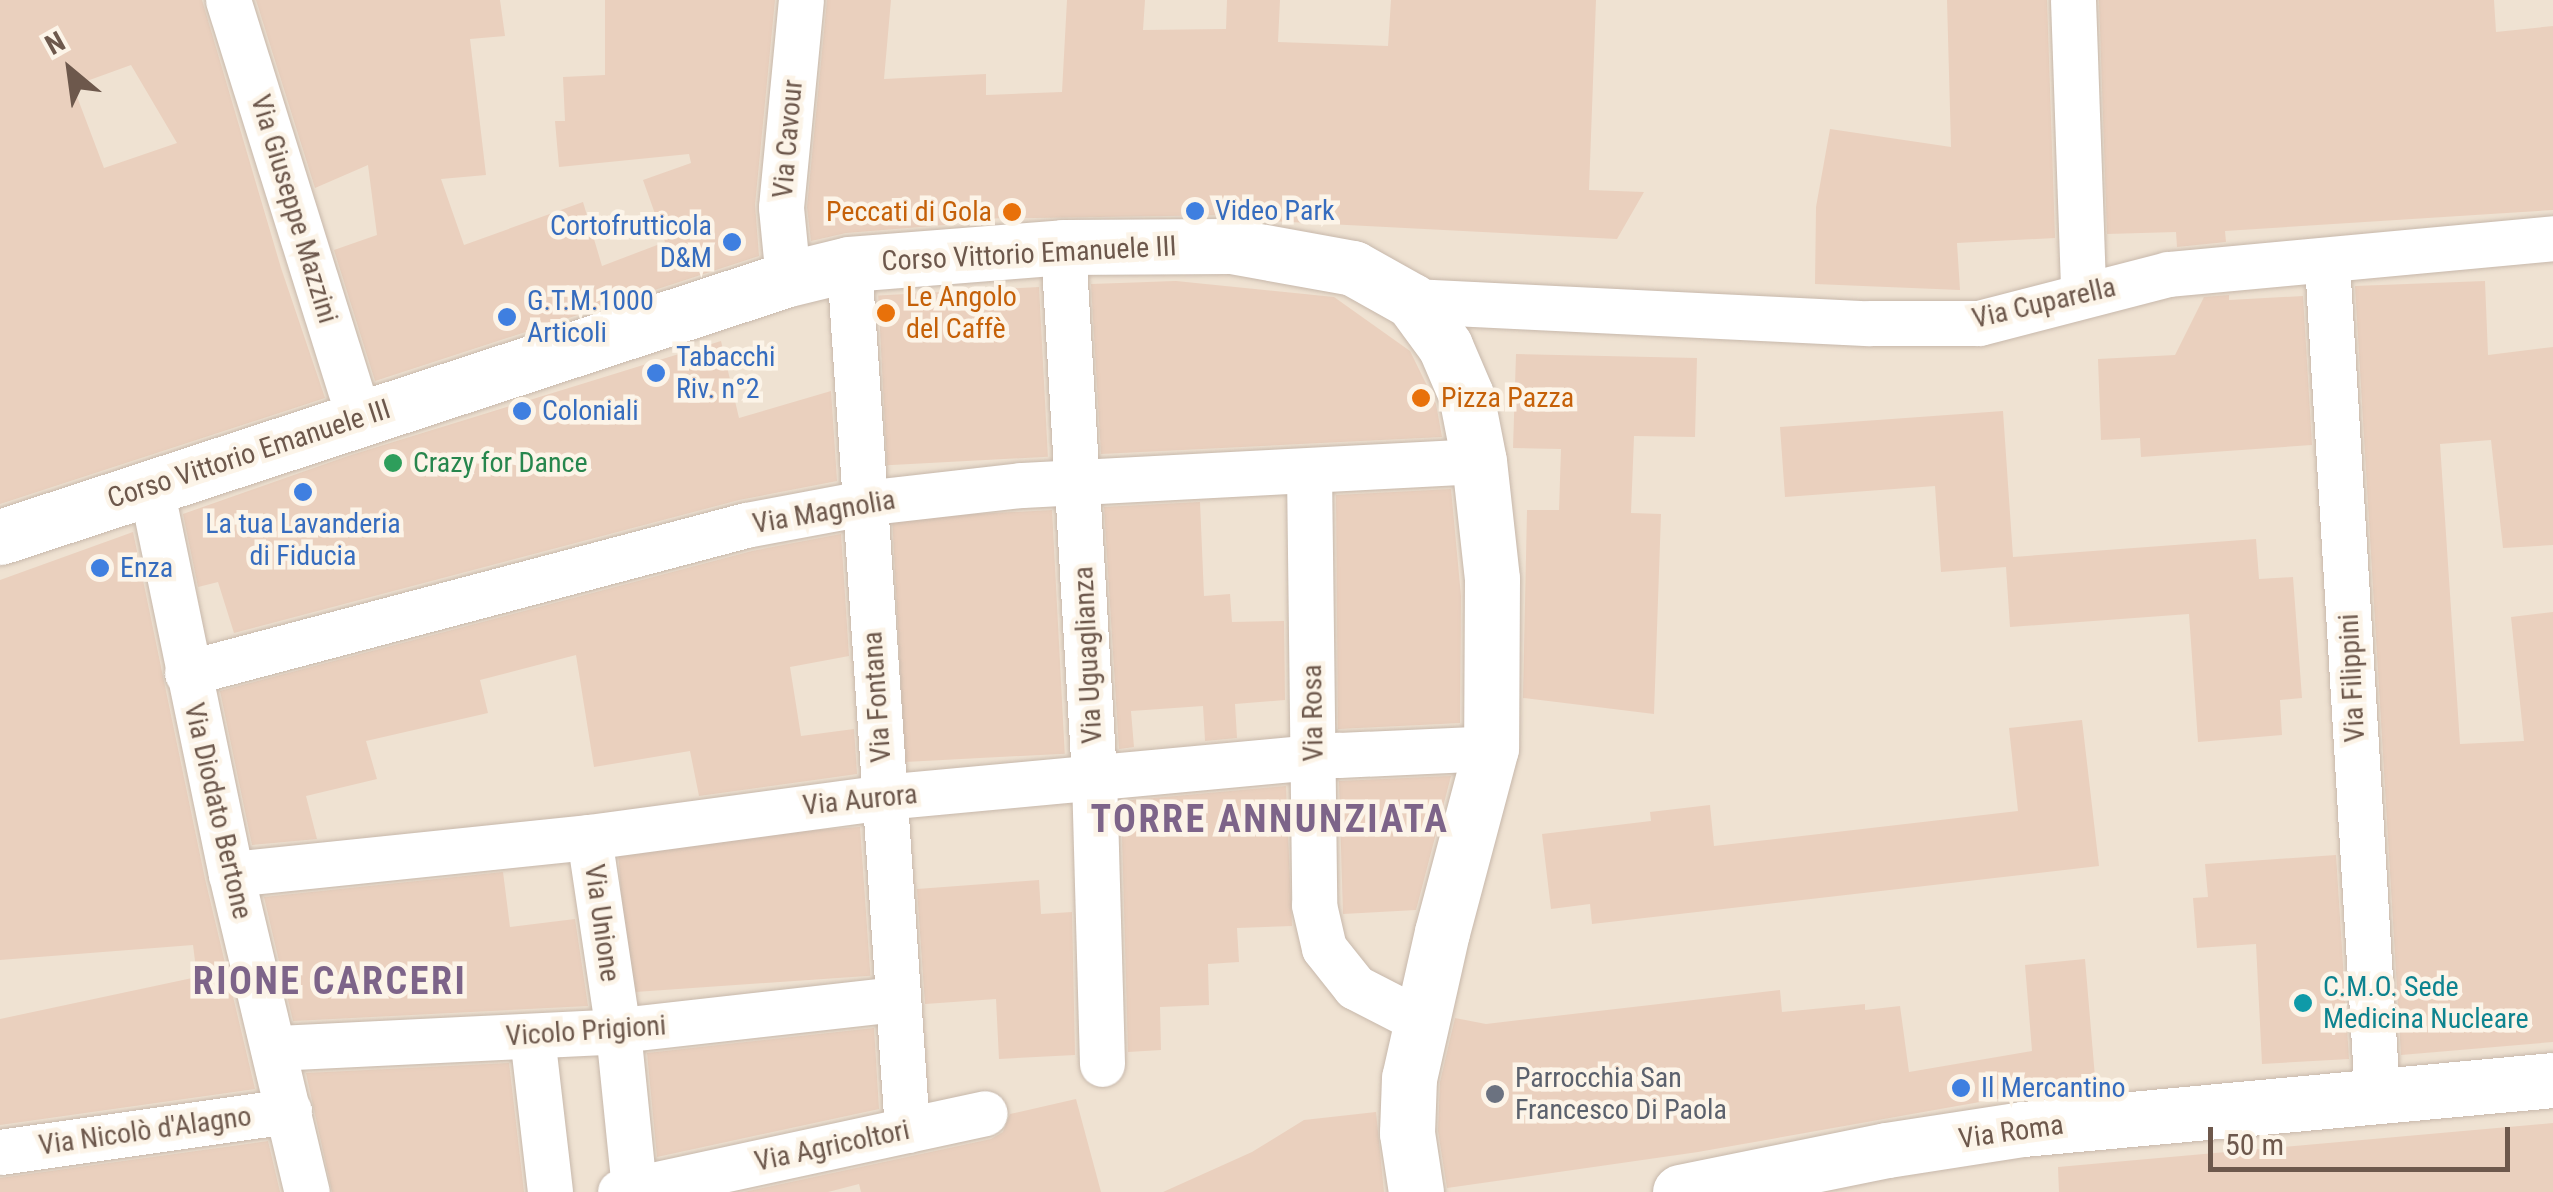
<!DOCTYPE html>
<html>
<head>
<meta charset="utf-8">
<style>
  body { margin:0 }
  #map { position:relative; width:2553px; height:1192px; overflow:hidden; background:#f8f0e2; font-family:"Roboto Condensed",sans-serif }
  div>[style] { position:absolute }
  .residential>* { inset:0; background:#efe2d2; transform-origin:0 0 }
  .building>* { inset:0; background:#ead0be; transform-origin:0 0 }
  .roads { filter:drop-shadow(0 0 2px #c7b8ab) drop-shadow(0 0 2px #c7b8ab) }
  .street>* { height:45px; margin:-22.5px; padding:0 22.5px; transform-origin:22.5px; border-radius:22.5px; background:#fff }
  .secondary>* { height:55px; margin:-27.5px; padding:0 27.5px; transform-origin:27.5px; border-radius:27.5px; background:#fff }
  .dots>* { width:28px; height:28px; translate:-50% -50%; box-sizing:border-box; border:5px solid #fcf4e8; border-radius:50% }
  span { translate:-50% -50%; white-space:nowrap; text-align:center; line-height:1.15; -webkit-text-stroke:9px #fcf4e8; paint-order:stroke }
  .street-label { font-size:28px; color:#6d584c }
  .shop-label { font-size:28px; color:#366cbe }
  .left { translate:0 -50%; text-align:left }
  .right { translate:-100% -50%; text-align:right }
  .food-label { font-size:28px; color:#c56008 }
  .leisure-label { font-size:28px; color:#27864d }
  .culture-label { font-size:28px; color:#0d838f }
  .worship-label { font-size:28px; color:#5b616d }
  .district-label { font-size:38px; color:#7d6489; font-weight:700; letter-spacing:2.5px }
  .north { position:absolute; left:20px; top:20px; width:100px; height:100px; -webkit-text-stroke:8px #fcf4e8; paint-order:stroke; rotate:331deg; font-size:28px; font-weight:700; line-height:40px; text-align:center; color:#6d584c }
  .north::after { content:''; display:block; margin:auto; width:35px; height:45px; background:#6d584c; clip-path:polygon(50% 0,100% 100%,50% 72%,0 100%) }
  .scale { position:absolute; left:2208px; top:1127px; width:302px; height:45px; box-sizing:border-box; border:5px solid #6d584c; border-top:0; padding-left:12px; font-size:30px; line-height:35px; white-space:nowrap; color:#6d584c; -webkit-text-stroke:8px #fcf4e8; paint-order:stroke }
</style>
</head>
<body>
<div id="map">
  <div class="residential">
    <div style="left:0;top:0;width:2553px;height:1192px"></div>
  </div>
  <div class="building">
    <div style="clip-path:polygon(evenodd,0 0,202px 0,281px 268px,325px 398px,0 504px,0 0,131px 65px,177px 143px,104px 168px,73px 86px,131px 65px)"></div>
    <div style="clip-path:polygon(256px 0,500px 0,505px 36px,470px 39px,486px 175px,441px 179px,464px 245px,583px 202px,602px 266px,665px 242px,643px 180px,691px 163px,689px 154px,559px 167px,555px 121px,565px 121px,563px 77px,605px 75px,605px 0,775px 0,755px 205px,759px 256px,375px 381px,334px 250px,377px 235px,368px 165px,315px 188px)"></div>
    <div style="clip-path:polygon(827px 0,891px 0,884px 79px,986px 74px,986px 95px,1062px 92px,1067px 0,1145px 0,1143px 30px,1226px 29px,1227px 0,1280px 0,1278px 42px,1388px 46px,1391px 0,1596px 0,1589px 190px,1644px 192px,1617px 239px,1270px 221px,1231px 215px,958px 219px,957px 224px,846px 233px,811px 241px,807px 207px)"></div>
    <div style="clip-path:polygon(1947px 0,2047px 0,2055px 238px,1957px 243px,1960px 290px,1815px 284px,1816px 207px,1830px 129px,1951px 147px)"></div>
    <div style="clip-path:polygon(2099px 0,2494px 0,2496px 32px,2553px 26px,2553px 210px,2225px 231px,2226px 242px,2177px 247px,2176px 232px,2107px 234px)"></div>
    <div style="clip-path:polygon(1176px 281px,1334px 297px,1410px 351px,1436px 404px,1442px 437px,1101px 454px,1091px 284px)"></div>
    <div style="clip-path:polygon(2485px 281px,2488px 355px,2553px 347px,2553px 545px,2503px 548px,2491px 440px,2440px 444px,2460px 744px,2524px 741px,2511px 617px,2553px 612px,2553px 1042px,2401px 1055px,2355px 286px)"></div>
    <div style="left:1039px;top:287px;width:170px;height:161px;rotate:87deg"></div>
    <div style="clip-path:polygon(2229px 295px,2229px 300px,2303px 296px,2312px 445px,2141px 457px,2140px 438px,2101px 440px,2098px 359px,2175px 355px,2204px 297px)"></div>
    <div style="clip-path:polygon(721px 341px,739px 418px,831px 391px,837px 481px,739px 500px,234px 633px,218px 582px,198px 587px,183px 514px,348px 456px)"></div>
    <div style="clip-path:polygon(1516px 354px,1697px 358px,1695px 437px,1634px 436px,1631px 513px,1661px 514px,1654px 714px,1523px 698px,1527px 510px,1559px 510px,1561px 449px,1513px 448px)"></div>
    <div style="clip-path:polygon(2003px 411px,2013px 557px,2256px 539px,2259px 579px,2293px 577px,2302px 698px,2280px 700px,2282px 735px,2198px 742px,2189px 614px,2010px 627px,2006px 567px,1941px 572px,1935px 486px,1785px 497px,1780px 427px)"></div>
    <div style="clip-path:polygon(1451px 489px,1461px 596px,1460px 723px,1338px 729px,1336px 495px)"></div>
    <div style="clip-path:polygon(1200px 502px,1204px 596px,1230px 594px,1232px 622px,1284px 621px,1285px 700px,1235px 704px,1237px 738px,1205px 741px,1203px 706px,1131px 711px,1134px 747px,1119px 749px,1104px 507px)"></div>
    <div style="left:1052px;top:510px;width:244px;height:160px;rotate:87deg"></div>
    <div style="clip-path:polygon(133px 532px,205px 879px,255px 1089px,0 1125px,0 1019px,197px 977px,193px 945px,0 960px,0 580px)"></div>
    <div style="clip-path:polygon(841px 534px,849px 656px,790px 667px,801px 736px,854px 729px,857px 774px,699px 796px,690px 751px,594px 767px,576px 655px,480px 680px,488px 713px,366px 741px,377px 779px,306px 796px,317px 839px,252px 845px,220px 691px,752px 551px)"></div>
    <div style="clip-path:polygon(2082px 720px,2099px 866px,1592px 924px,1590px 904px,1551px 909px,1542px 834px,1651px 821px,1650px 812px,1710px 805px,1714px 846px,2018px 811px,2009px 728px)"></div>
    <div style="clip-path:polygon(1451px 776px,1416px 910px,1343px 914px,1339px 781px)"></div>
    <div style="clip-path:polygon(1286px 786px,1292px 926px,1237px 928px,1239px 962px,1208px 964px,1209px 1005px,1160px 1007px,1161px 1050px,1128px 1052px,1121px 801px)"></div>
    <div style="left:860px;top:827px;width:149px;height:243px;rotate:86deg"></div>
    <div style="clip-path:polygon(2336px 855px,2349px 1059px,2262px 1064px,2256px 944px,2197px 948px,2193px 898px,2208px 897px,2205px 864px)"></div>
    <div style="clip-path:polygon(503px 872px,510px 927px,575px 919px,588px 1006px,293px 1021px,264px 897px)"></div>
    <div style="clip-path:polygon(1039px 880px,1041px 914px,1072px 912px,1075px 1055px,999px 1059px,996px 999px,925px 1004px,917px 889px)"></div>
    <div style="clip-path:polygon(2085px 959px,2096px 1089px,2008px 1097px,1698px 1152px,1447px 1188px,1438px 1131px,1440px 1082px,1455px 1018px,1486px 1024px,1780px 990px,1782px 1012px,1865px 1004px,1865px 1010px,1900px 1006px,1909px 1072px,2032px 1051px,2025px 965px)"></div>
    <div style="clip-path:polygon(874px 1028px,879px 1109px,657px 1157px,647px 1053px)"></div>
    <div style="clip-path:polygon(509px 1063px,524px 1192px,332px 1192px,306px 1073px)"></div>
    <div style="clip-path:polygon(1076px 1099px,1101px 1192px,861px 1192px,859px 1184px,828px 1192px,744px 1192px,991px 1139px,1003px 1132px,1010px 1114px)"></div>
    <div style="clip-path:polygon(1376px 1112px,1384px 1192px,1163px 1192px,1252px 1152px,1304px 1120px)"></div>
    <div style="clip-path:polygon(2553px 1123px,2553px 1192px,2059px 1192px,2058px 1167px)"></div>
    <div style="clip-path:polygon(268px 1141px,280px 1192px,0 1192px,0 1178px)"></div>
  </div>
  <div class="roads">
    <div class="street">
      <div style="left:228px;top:0;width:437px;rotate:72.6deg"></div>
      <div style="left:2073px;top:0;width:293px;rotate:88deg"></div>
      <div style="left:1063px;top:247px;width:531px;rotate:86.65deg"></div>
      <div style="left:1094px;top:777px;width:287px;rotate:88.4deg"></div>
      <div style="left:2327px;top:263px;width:833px;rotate:86.56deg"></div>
      <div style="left:849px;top:264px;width:868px;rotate:86.17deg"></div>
      <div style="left:788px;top:279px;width:72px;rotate:-95.6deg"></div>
      <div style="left:781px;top:207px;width:208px;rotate:-84.5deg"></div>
      <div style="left:1412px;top:301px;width:458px;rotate:2.8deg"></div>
      <div style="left:1869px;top:323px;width:110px"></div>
      <div style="left:1979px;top:323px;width:195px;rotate:-14.5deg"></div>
      <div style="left:2168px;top:274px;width:387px;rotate:-5.3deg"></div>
      <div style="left:1309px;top:471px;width:434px;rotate:89.3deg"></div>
      <div style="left:1314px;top:905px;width:44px;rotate:76.9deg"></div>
      <div style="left:1324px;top:948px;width:50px;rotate:51.5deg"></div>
      <div style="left:1355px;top:987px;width:76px;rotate:27.2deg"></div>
      <div style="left:151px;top:488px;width:394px;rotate:78.3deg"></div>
      <div style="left:231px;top:874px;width:327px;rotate:76.6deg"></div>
      <div style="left:187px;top:673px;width:578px;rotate:-14.83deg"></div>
      <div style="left:746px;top:525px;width:119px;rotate:-10.6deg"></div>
      <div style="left:863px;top:503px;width:159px;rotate:-6.5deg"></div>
      <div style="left:1021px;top:485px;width:459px;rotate:-3deg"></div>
      <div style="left:589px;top:837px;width:196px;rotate:81.5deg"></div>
      <div style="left:618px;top:1031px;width:159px;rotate:84.2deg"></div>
      <div style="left:231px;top:874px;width:360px;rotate:-5.9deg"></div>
      <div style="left:589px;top:837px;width:297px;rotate:-7.7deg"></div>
      <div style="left:883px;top:797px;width:458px;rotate:-5.3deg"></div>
      <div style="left:1339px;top:755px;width:152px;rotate:-2.6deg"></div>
      <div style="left:532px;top:1036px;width:157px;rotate:83.4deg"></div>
      <div style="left:275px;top:1048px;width:327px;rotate:-2.8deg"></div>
      <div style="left:602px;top:1032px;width:297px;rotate:-6.4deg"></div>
      <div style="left:0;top:1152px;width:292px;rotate:-8.1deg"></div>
      <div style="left:620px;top:1192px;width:373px;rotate:-12.2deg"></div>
    </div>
    <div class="secondary">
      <div style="left:0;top:537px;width:829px;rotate:-18.13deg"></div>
      <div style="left:788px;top:279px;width:63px;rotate:-13.8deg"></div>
      <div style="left:849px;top:264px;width:215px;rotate:-4.5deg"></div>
      <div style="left:1063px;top:247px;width:168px;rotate:-0.3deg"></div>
      <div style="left:1231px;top:246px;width:124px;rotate:10.2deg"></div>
      <div style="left:1353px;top:268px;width:68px;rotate:29.2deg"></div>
      <div style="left:1412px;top:301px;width:56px;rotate:53.7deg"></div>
      <div style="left:1445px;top:346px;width:53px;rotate:66.8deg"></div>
      <div style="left:1466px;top:395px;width:67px;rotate:78.9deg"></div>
      <div style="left:1479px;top:461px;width:119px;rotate:83.7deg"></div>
      <div style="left:1492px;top:579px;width:169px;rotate:90.3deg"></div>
      <div style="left:1491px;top:748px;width:190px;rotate:104.9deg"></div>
      <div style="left:1442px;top:932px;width:150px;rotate:102.7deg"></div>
      <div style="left:1409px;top:1078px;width:55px;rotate:92.1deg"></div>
      <div style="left:1407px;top:1133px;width:60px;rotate:81.3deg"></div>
      <div style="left:1680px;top:1192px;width:211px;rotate:-11.5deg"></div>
      <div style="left:1887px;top:1150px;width:138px;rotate:-8.8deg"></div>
      <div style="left:2023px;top:1129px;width:532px;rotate:-5.28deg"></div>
    </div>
  </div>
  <div class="dots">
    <div style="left:1195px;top:211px;background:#3f7fe0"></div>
    <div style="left:1012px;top:212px;background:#e8710a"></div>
    <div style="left:732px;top:242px;background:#3f7fe0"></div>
    <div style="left:886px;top:313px;background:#e8710a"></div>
    <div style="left:507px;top:317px;background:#3f7fe0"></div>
    <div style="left:656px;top:373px;background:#3f7fe0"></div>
    <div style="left:1421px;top:398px;background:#e8710a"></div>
    <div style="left:522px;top:411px;background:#3f7fe0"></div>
    <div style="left:393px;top:463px;background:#2e9e5b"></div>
    <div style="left:303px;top:492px;background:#3f7fe0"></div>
    <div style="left:100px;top:568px;background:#3f7fe0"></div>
    <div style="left:2303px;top:1003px;background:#0f9aa8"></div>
    <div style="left:1961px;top:1088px;background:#3f7fe0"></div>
    <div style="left:1495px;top:1094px;background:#6b7280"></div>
  </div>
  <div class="street-label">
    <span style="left:788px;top:139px;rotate:-85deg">Via Cavour</span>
    <span style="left:294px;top:209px;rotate:73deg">Via Giuseppe Mazzini</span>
    <span style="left:1029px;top:254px;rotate:-3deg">Corso Vittorio Emanuele III</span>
    <span style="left:2044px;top:303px;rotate:-13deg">Via Cuparella</span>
    <span style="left:249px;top:454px;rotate:-18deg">Corso Vittorio Emanuele III</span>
    <span style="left:824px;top:512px;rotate:-10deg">Via Magnolia</span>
    <span style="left:1088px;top:655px;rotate:-93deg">Via Uguaglianza</span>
    <span style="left:2352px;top:678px;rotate:-93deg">Via Filippini</span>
    <span style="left:877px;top:697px;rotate:-94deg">Via Fontana</span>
    <span style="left:1313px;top:713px;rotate:-91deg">Via Rosa</span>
    <span style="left:860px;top:800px;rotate:-6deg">Via Aurora</span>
    <span style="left:218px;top:811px;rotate:77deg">Via Diodato Bertone</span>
    <span style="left:602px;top:923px;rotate:82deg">Via Unione</span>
    <span style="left:586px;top:1031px;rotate:-4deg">Vicolo Prigioni</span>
    <span style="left:145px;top:1131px;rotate:-8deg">Via Nicolò d'Alagno</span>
    <span style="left:2011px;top:1132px;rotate:-8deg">Via Roma</span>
    <span style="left:832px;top:1146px;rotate:-12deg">Via Agricoltori</span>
  </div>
  <div class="shop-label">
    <span class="left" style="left:1215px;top:211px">Video Park</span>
    <span class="right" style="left:712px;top:242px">Cortofrutticola<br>D&amp;M</span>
    <span class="left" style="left:527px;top:317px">G.T.M.1000<br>Articoli</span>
    <span class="left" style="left:676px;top:373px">Tabacchi<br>Riv. n°2</span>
    <span class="left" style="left:542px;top:411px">Coloniali</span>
    <span style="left:303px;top:540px">La tua Lavanderia<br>di Fiducia</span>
    <span class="left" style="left:120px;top:568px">Enza</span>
    <span class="left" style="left:1981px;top:1088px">Il Mercantino</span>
  </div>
  <div class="food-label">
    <span class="right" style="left:992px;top:212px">Peccati di Gola</span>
    <span class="left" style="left:906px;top:313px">Le Angolo<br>del Caffè</span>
    <span class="left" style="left:1441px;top:398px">Pizza Pazza</span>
  </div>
  <div class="leisure-label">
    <span class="left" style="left:413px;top:463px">Crazy for Dance</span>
  </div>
  <div class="culture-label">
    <span class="left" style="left:2323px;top:1003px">C.M.O. Sede<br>Medicina Nucleare</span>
  </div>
  <div class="worship-label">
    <span class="left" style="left:1515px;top:1094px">Parrocchia San<br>Francesco Di Paola</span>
  </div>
  <div class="district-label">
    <span style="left:1270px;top:820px">TORRE ANNUNZIATA</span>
    <span style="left:330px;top:982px">RIONE CARCERI</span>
  </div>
  <div class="north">N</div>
  <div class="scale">50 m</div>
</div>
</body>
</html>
